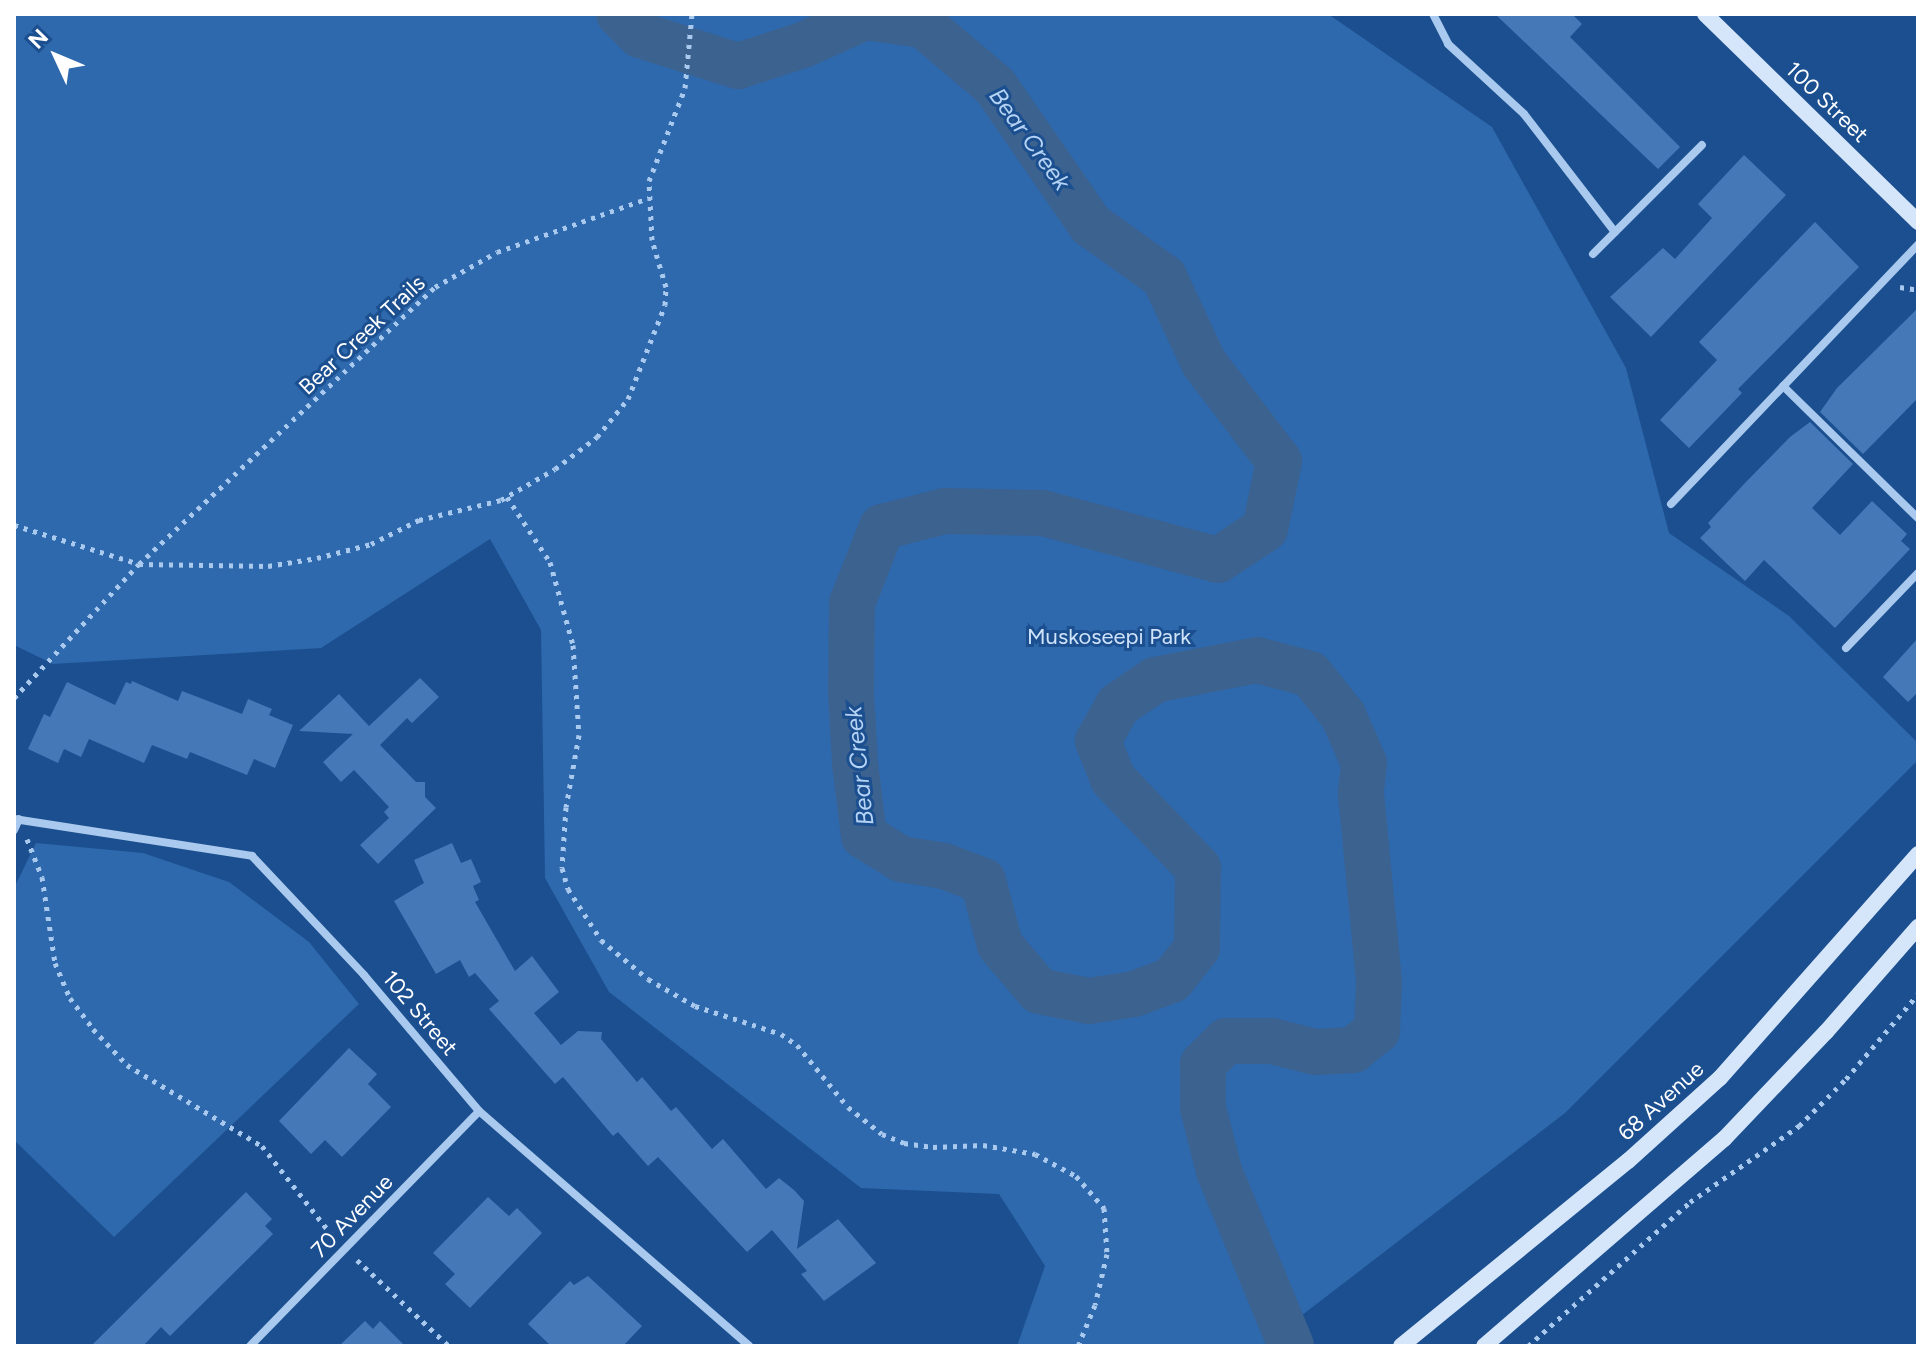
<!DOCTYPE html>
<html>
<head>
<meta charset="utf-8">
<style>
  body { margin:0 }
  #map { position:relative; width:1932px; height:1360px; overflow:hidden; background:#1b4f8f; font-family:Figtree,sans-serif }
  div>[style] { position:absolute }
  .green>* { inset:0; background:#2e69ad }
  .river>* { height:46px; margin:-23px; padding:0 23px; transform-origin:23px; border-radius:23px; background:#3c6290 }
  .building>* { inset:0; background:#4478b7 }
  .path>* { height:5px; margin-top:-2.5px; transform-origin:0; background:repeating-linear-gradient(90deg,#a9c9ee 0 4px,transparent 0 10px) }
  .minor>* { height:8px; margin:-4px; padding:0 4px; transform-origin:4px; border-radius:4px; background:#a9c9ee }
  .secondary>* { height:16px; margin:-8px; padding:0 8px; transform-origin:8px; border-radius:8px; background:#d6e6fa }
  span { translate:-50% -50%; white-space:nowrap; text-align:center; line-height:1.15; -webkit-text-stroke:6px #1b4f8f; paint-order:stroke }
  .street-label { font-size:22px; color:#fff }
  .park-label { font-size:22px; color:#cfe3fa }
  .water-label { font-size:24px; color:#b5d3f5; font-style:italic }
  .frame { position:absolute; inset:0; border:16px solid #fff; pointer-events:none }
  .north { position:absolute; left:16px; top:16px; width:80px; height:80px; -webkit-text-stroke:6px #1b4f8f; paint-order:stroke; rotate:314deg; font-size:22px; font-weight:700; line-height:32px; text-align:center; color:#fff }
  .north::after { content:''; display:block; margin:auto; width:28px; height:36px; background:#fff; clip-path:polygon(50% 0,100% 100%,50% 72%,0 100%) }
</style>
</head>
<body>
<div id="map">
  <div class="green">
    <div style="clip-path:polygon(14px 14px,1328px 14px,1492px 127px,1626px 368px,1669px 533px,1789px 616px,1918px 743px,1918px 760px,1565px 1113px,1262px 1346px,1017px 1346px,1045px 1266px,999px 1194px,861px 1188px,609px 992px,545px 878px,541px 630px,490px 539px,321px 648px,53px 664px,14px 645px)"></div>
    <div style="clip-path:polygon(36px 843px,143px 853px,229px 882px,309px 942px,359px 1004px,114px 1237px,14px 1140px,14px 888px)"></div>
  </div>
  <div class="river">
    <div style="left:619px;top:14px;width:30px;rotate:45deg"></div>
    <div style="left:640px;top:35px;width:103px;rotate:17.6deg"></div>
    <div style="left:738px;top:66px;width:68px;rotate:-17.9deg"></div>
    <div style="left:803px;top:45px;width:68px;rotate:-24.3deg"></div>
    <div style="left:865px;top:17px;width:59px;rotate:7.9deg"></div>
    <div style="left:923px;top:25px;width:94px;rotate:40.3deg"></div>
    <div style="left:995px;top:86px;width:169px;rotate:55.4deg"></div>
    <div style="left:1091px;top:225px;width:90px;rotate:35.5deg"></div>
    <div style="left:1164px;top:277px;width:95px;rotate:65.1deg"></div>
    <div style="left:1204px;top:363px;width:123px;rotate:52.6deg"></div>
    <div style="left:1279px;top:461px;width:69px;rotate:101.6deg"></div>
    <div style="left:1265px;top:529px;width:56px;rotate:146.6deg"></div>
    <div style="left:1218px;top:560px;width:181px;rotate:-165deg"></div>
    <div style="left:1043px;top:513px;width:98px;rotate:-178.8deg"></div>
    <div style="left:945px;top:511px;width:65px;rotate:165.7deg"></div>
    <div style="left:882px;top:527px;width:82px;rotate:111.5deg"></div>
    <div style="left:852px;top:603px;width:90px;rotate:90.6deg"></div>
    <div style="left:851px;top:693px;width:70px;rotate:86.7deg"></div>
    <div style="left:855px;top:763px;width:74px;rotate:83deg"></div>
    <div style="left:864px;top:836px;width:44px;rotate:31.9deg"></div>
    <div style="left:901px;top:859px;width:44px;rotate:9.2deg"></div>
    <div style="left:944px;top:866px;width:42px;rotate:21deg"></div>
    <div style="left:983px;top:881px;width:66px;rotate:75.1deg"></div>
    <div style="left:1000px;top:945px;width:60px;rotate:49.7deg"></div>
    <div style="left:1039px;top:991px;width:51px;rotate:11.3deg"></div>
    <div style="left:1089px;top:1001px;width:46px;rotate:-8.8deg"></div>
    <div style="left:1134px;top:994px;width:40px;rotate:-20.2deg"></div>
    <div style="left:1172px;top:980px;width:41px;rotate:-52deg"></div>
    <div style="left:1197px;top:948px;width:80px;rotate:-89.3deg"></div>
    <div style="left:1198px;top:868px;width:123px;rotate:-133.7deg"></div>
    <div style="left:1113px;top:779px;width:41px;rotate:-111.5deg"></div>
    <div style="left:1098px;top:741px;width:41px;rotate:-60.9deg"></div>
    <div style="left:1118px;top:705px;width:45px;rotate:-34deg"></div>
    <div style="left:1155px;top:680px;width:104px;rotate:-11.1deg"></div>
    <div style="left:1257px;top:660px;width:55px;rotate:14.8deg"></div>
    <div style="left:1310px;top:674px;width:53px;rotate:51.2deg"></div>
    <div style="left:1343px;top:715px;width:52px;rotate:66.4deg"></div>
    <div style="left:1364px;top:763px;width:31px;rotate:96deg"></div>
    <div style="left:1361px;top:794px;width:189px;rotate:84.5deg"></div>
    <div style="left:1379px;top:982px;width:49px;rotate:92.3deg"></div>
    <div style="left:1377px;top:1031px;width:31px;rotate:142deg"></div>
    <div style="left:1353px;top:1050px;width:38px;rotate:177deg"></div>
    <div style="left:1315px;top:1052px;width:44px;rotate:-165.7deg"></div>
    <div style="left:1272px;top:1041px;width:46px;rotate:180deg"></div>
    <div style="left:1226px;top:1041px;width:33px;rotate:135deg"></div>
    <div style="left:1203px;top:1064px;width:44px;rotate:90deg"></div>
    <div style="left:1203px;top:1108px;width:65px;rotate:75.7deg"></div>
    <div style="left:1219px;top:1171px;width:189px;rotate:67.6deg"></div>
  </div>
  <div class="building">
    <div style="clip-path:polygon(1495px 14px,1572px 14px,1582px 24px,1570px 37px,1680px 147px,1658px 169px)"></div>
    <div style="clip-path:polygon(1744px 155px,1786px 195px,1651px 337px,1610px 297px,1663px 248px,1675px 259px,1712px 218px,1698px 204px)"></div>
    <div style="clip-path:polygon(1815px 222px,1859px 267px,1738px 389px,1742px 393px,1689px 448px,1660px 420px,1717px 360px,1699px 342px)"></div>
    <div style="clip-path:polygon(1918px 308px,1918px 398px,1863px 454px,1820px 412px,1837px 388px)"></div>
    <div style="clip-path:polygon(1810px 422px,1853px 464px,1812px 508px,1840px 535px,1872px 501px,1907px 534px,1901px 541px,1910px 549px,1835px 628px,1764px 560px,1745px 581px,1700px 538px,1711px 527px,1708px 523px,1744px 484px,1790px 437px)"></div>
    <div style="clip-path:polygon(1918px 638px,1918px 692px,1908px 702px,1883px 677px)"></div>
    <div style="clip-path:polygon(420px 678px,439px 697px,412px 723px,407px 718px,380px 745px,416px 782px,425px 782px,425px 797px,436px 808px,378px 864px,360px 845px,389px 818px,384px 812px,389px 807px,354px 770px,341px 782px,323px 762px,353px 734px,299px 731px,339px 694px,369px 726px)"></div>
    <div style="clip-path:polygon(132px 681px,178px 701px,182px 691px,242px 714px,248px 699px,272px 709px,269px 715px,293px 725px,275px 768px,254px 759px,247px 775px,190px 752px,187px 759px,152px 745px,144px 763px,89px 739px,81px 757px,64px 749px,58px 763px,28px 749px,44px 714px,50px 717px,67px 682px,115px 705px,126px 682px,131px 684px)"></div>
    <div style="clip-path:polygon(452px 843px,461px 863px,471px 859px,481px 882px,473px 886px,479px 900px,475px 902px,515px 971px,532px 956px,559px 992px,534px 1013px,561px 1045px,578px 1031px,602px 1032px,601px 1039px,637px 1082px,642px 1077px,671px 1111px,676px 1107px,712px 1149px,723px 1139px,766px 1189px,779px 1178px,794px 1190px,804px 1201px,797px 1249px,838px 1219px,876px 1263px,824px 1301px,801px 1274px,807px 1271px,772px 1230px,747px 1252px,658px 1157px,648px 1166px,618px 1132px,613px 1136px,563px 1077px,555px 1084px,489px 1009px,499px 1001px,475px 973px,469px 977px,460px 960px,436px 974px,394px 901px,424px 883px,414px 860px)"></div>
    <div style="clip-path:polygon(349px 1048px,377px 1074px,368px 1084px,391px 1107px,342px 1157px,325px 1140px,311px 1154px,279px 1121px)"></div>
    <div style="clip-path:polygon(246px 1192px,272px 1219px,265px 1226px,273px 1234px,255px 1252px,170px 1336px,161px 1327px,143px 1346px,91px 1346px)"></div>
    <div style="clip-path:polygon(488px 1197px,509px 1216px,517px 1208px,542px 1233px,470px 1308px,445px 1284px,455px 1274px,433px 1253px)"></div>
    <div style="clip-path:polygon(588px 1276px,642px 1326px,623px 1346px,551px 1346px,528px 1324px,570px 1281px,574px 1285px)"></div>
    <div style="clip-path:polygon(365px 1321px,373px 1329px,380px 1321px,405px 1346px,339px 1346px)"></div>
  </div>
  <div class="path">
    <div style="left:1900px;top:287px;width:18px;rotate:9deg"></div>
    <div style="left:507px;top:497px;width:78px;rotate:56.5deg"></div>
    <div style="left:550px;top:562px;width:86px;rotate:74.5deg"></div>
    <div style="left:573px;top:645px;width:90px;rotate:86.2deg"></div>
    <div style="left:579px;top:735px;width:73px;rotate:100.2deg"></div>
    <div style="left:566px;top:807px;width:61px;rotate:93.8deg"></div>
    <div style="left:562px;top:868px;width:22px;rotate:74deg"></div>
    <div style="left:568px;top:889px;width:61px;rotate:57.1deg"></div>
    <div style="left:601px;top:940px;width:61px;rotate:39.7deg"></div>
    <div style="left:648px;top:979px;width:54px;rotate:29.9deg"></div>
    <div style="left:695px;top:1006px;width:90px;rotate:18deg"></div>
    <div style="left:781px;top:1034px;width:19px;rotate:35deg"></div>
    <div style="left:797px;top:1045px;width:80px;rotate:50.6deg"></div>
    <div style="left:848px;top:1107px;width:43px;rotate:38.5deg"></div>
    <div style="left:882px;top:1134px;width:24px;rotate:22deg"></div>
    <div style="left:904px;top:1143px;width:29px;rotate:8deg"></div>
    <div style="left:933px;top:1147px;width:50px;rotate:-2.3deg"></div>
    <div style="left:983px;top:1145px;width:53px;rotate:9.8deg"></div>
    <div style="left:1035px;top:1154px;width:47px;rotate:28.2deg"></div>
    <div style="left:1076px;top:1176px;width:43px;rotate:48.8deg"></div>
    <div style="left:1104px;top:1208px;width:46px;rotate:86.3deg"></div>
    <div style="left:1107px;top:1254px;width:52px;rotate:103.2deg"></div>
    <div style="left:1095px;top:1305px;width:44px;rotate:112.5deg"></div>
    <div style="left:14px;top:525px;width:131px;rotate:17.3deg"></div>
    <div style="left:139px;top:564px;width:129px;rotate:0.9deg"></div>
    <div style="left:268px;top:566px;width:50px;rotate:-9.3deg"></div>
    <div style="left:317px;top:558px;width:56px;rotate:-14.5deg"></div>
    <div style="left:371px;top:544px;width:54px;rotate:-26.6deg"></div>
    <div style="left:419px;top:520px;width:84px;rotate:-13.7deg"></div>
    <div style="left:501px;top:500px;width:62px;rotate:-29.9deg"></div>
    <div style="left:555px;top:469px;width:53px;rotate:-37.3deg"></div>
    <div style="left:597px;top:437px;width:49px;rotate:-50.8deg"></div>
    <div style="left:628px;top:399px;width:101px;rotate:-68.5deg"></div>
    <div style="left:665px;top:305px;width:18px;rotate:-87deg"></div>
    <div style="left:666px;top:287px;width:49px;rotate:-106.6deg"></div>
    <div style="left:652px;top:240px;width:59px;rotate:-92.9deg"></div>
    <div style="left:649px;top:181px;width:100px;rotate:-68.8deg"></div>
    <div style="left:685px;top:88px;width:74px;rotate:-84.6deg"></div>
    <div style="left:14px;top:698px;width:183px;rotate:-47deg"></div>
    <div style="left:139px;top:564px;width:405px;rotate:-43.1deg"></div>
    <div style="left:435px;top:287px;width:71px;rotate:-29.4deg"></div>
    <div style="left:497px;top:252px;width:161px;rotate:-19.6deg"></div>
    <div style="left:27px;top:839px;width:41px;rotate:68.5deg"></div>
    <div style="left:42px;top:877px;width:87px;rotate:81.4deg"></div>
    <div style="left:55px;top:963px;width:38px;rotate:67deg"></div>
    <div style="left:70px;top:998px;width:39px;rotate:53deg"></div>
    <div style="left:93px;top:1029px;width:50px;rotate:46.6deg"></div>
    <div style="left:127px;top:1065px;width:157px;rotate:31deg"></div>
    <div style="left:262px;top:1146px;width:118px;rotate:51.9deg"></div>
    <div style="left:357px;top:1260px;width:126px;rotate:43.1deg"></div>
    <div style="left:1528px;top:1346px;width:217px;rotate:-41.6deg"></div>
    <div style="left:1690px;top:1202px;width:133px;rotate:-34.9deg"></div>
    <div style="left:1799px;top:1126px;width:66px;rotate:-45deg"></div>
    <div style="left:1846px;top:1079px;width:111px;rotate:-49.7deg"></div>
  </div>
  <div class="minor">
    <div style="left:1433px;top:14px;width:34px;rotate:63deg"></div>
    <div style="left:1448px;top:44px;width:103px;rotate:42.6deg"></div>
    <div style="left:1524px;top:114px;width:149px;rotate:52.4deg"></div>
    <div style="left:1593px;top:254px;width:154px;rotate:-45deg"></div>
    <div style="left:1783px;top:386px;width:189px;rotate:44.4deg"></div>
    <div style="left:1671px;top:504px;width:358px;rotate:-46.4deg"></div>
    <div style="left:1846px;top:648px;width:104px;rotate:-46.2deg"></div>
    <div style="left:14px;top:819px;width:241px;rotate:8.8deg"></div>
    <div style="left:252px;top:856px;width:163px;rotate:46.7deg"></div>
    <div style="left:364px;top:975px;width:178px;rotate:49.8deg"></div>
    <div style="left:479px;top:1111px;width:358px;rotate:41deg"></div>
    <div style="left:14px;top:830px;width:12px;rotate:-66deg"></div>
    <div style="left:250px;top:1346px;width:328px;rotate:-45.7deg"></div>
  </div>
  <div class="secondary">
    <div style="left:1705px;top:14px;width:298px;rotate:44.3deg"></div>
    <div style="left:1401px;top:1346px;width:293px;rotate:-39.2deg"></div>
    <div style="left:1628px;top:1161px;width:124px;rotate:-42.1deg"></div>
    <div style="left:1720px;top:1078px;width:299px;rotate:-48.5deg"></div>
    <div style="left:1484px;top:1346px;width:317px;rotate:-40.8deg"></div>
    <div style="left:1724px;top:1139px;width:148px;rotate:-46.4deg"></div>
    <div style="left:1826px;top:1032px;width:140px;rotate:-48.8deg"></div>
  </div>
  <div class="street-label">
    <span style="left:1827px;top:102px;rotate:44deg">100 Street</span>
    <span style="left:362px;top:335px;rotate:-43deg">Bear Creek Trails</span>
    <span style="left:420px;top:1013px;rotate:50deg">102 Street</span>
    <span style="left:1661px;top:1101px;rotate:-42deg">68 Avenue</span>
    <span style="left:352px;top:1216px;rotate:-46deg">70 Avenue</span>
  </div>
  <div class="park-label">
    <span style="left:1109px;top:637px">Muskoseepi Park</span>
  </div>
  <div class="water-label">
    <span style="left:1030px;top:139px;rotate:54deg">Bear Creek</span>
    <span style="left:859px;top:766px;rotate:-96deg">Bear Creek</span>
  </div>
  <div class="frame"></div>
  <div class="north">N</div>
</div>
</body>
</html>
